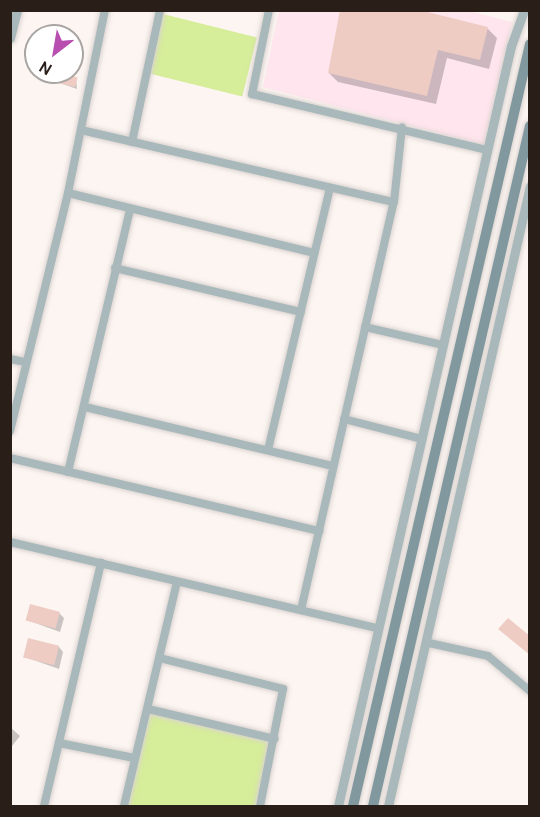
<!DOCTYPE html>
<html>
<head>
<meta charset="utf-8">
<style>
  body { margin:0 }
  #map { position:relative; width:540px; height:817px; overflow:hidden; background:#fcf5f2; font-family:Cabin,sans-serif }
  div>[style] { position:absolute }
  .commercial>* { inset:0; background:#ffe5ee }
  .green>* { inset:0; background:#d6ed9a; transform-origin:0 0 }
  .shadow>* { inset:0; background:#0003 }
  .building>* { inset:0; background:#eeccc3; transform-origin:0 0 }
  .roads { filter:drop-shadow(0 0 2px #dad3cf) drop-shadow(0 0 2px #dad3cf) }
  .minor>* { height:8px; margin:-4px; padding:0 4px; transform-origin:4px; border-radius:4px; background:#a8b8bb }
  .tertiary>* { height:9px; margin:-4.5px; padding:0 4.5px; transform-origin:4.5px; border-radius:4.5px; background:#a8b8bb }
  .secondary>* { height:10px; margin:-5px; padding:0 5px; transform-origin:5px; border-radius:5px; background:#81999e }
  span { translate:-50% -50%; white-space:nowrap; text-align:center; line-height:1.15; -webkit-text-stroke:4.5px #fff; paint-order:stroke }
  .frame { position:absolute; inset:0; border:12px solid #291e18; pointer-events:none }
  .north { position:absolute; left:24px; top:24px; width:60px; height:60px; box-sizing:border-box; background:#fff; border:2px solid #a9a5a3; border-radius:50%; rotate:211deg; font-size:16px; font-weight:700; line-height:24px; text-align:center; color:#291e18 }
  .north::after { content:''; display:block; margin:auto; width:21px; height:27px; background:#b74eb0; clip-path:polygon(50% 0,100% 100%,50% 72%,0 100%) }
</style>
</head>
<body>
<div id="map">
  <div class="commercial">
    <div style="clip-path:polygon(279px 11px,470px 11px,512px 22px,484px 145px,263px 87px)"></div>
  </div>
  <div class="green">
    <div style="left:159px;top:13px;width:101px;height:61px;rotate:14deg"></div>
    <div style="clip-path:polygon(148px 709px,275px 739px,255px 806px,128px 806px)"></div>
  </div>
  <div class="shadow">
    <div style="clip-path:polygon(488px 29px,497px 38px,489px 69px,447px 58px,436px 104px,338px 82px,329px 73px)"></div>
    <div style="clip-path:polygon(76px 78px,77px 89px,54px 81px)"></div>
    <div style="clip-path:polygon(59px 613px,64px 618px,60px 632px,27px 620px)"></div>
    <div style="clip-path:polygon(59px 647px,63px 652px,59px 669px,25px 657px)"></div>
    <div style="clip-path:polygon(10px 727px,20px 736px,12px 746px,10px 745px)"></div>
  </div>
  <div class="building">
    <div style="clip-path:polygon(340px 10px,419px 10px,488px 27px,480px 60px,438px 50px,427px 96px,328px 73px)"></div>
    <div style="left:55px;top:72px;width:23px;height:10px;rotate:13deg"></div>
    <div style="left:30px;top:604px;width:31px;height:17px;rotate:15deg"></div>
    <div style="clip-path:polygon(508px 618px,530px 636px,530px 655px,498px 629px)"></div>
    <div style="left:28px;top:638px;width:32px;height:20px;rotate:14deg"></div>
  </div>
  <div class="roads">
    <div class="minor">
      <div style="left:269px;top:10px;width:86px;rotate:101.4deg"></div>
      <div style="left:252px;top:94px;width:242px;rotate:13.4deg"></div>
      <div style="left:81px;top:130px;width:321px;rotate:13deg"></div>
      <div style="left:132px;top:142px;width:135px;rotate:-78deg"></div>
      <div style="left:68px;top:193px;width:253px;rotate:13.7deg"></div>
      <div style="left:115px;top:268px;width:191px;rotate:13.3deg"></div>
      <div style="left:365px;top:327px;width:80px;rotate:13deg"></div>
      <div style="left:10px;top:359px;width:16px;rotate:11deg"></div>
      <div style="left:85px;top:407px;width:255px;rotate:13.4deg"></div>
      <div style="left:344px;top:419px;width:81px;rotate:14.4deg"></div>
      <div style="left:10px;top:431px;width:245px;rotate:-76.3deg"></div>
      <div style="left:68px;top:193px;width:187px;rotate:-78.6deg"></div>
      <div style="left:268px;top:450px;width:269px;rotate:-76.7deg"></div>
      <div style="left:10px;top:458px;width:318px;rotate:13.3deg"></div>
      <div style="left:68px;top:472px;width:269px;rotate:-76.7deg"></div>
      <div style="left:10px;top:542px;width:377px;rotate:13.2deg"></div>
      <div style="left:301px;top:610px;width:418px;rotate:-77.2deg"></div>
      <div style="left:394px;top:202px;width:75px;rotate:-83.9deg"></div>
      <div style="left:429px;top:643px;width:60px;rotate:12.4deg"></div>
      <div style="left:488px;top:656px;width:55px;rotate:39.8deg"></div>
      <div style="left:160px;top:658px;width:127px;rotate:14.1deg"></div>
      <div style="left:283px;top:689px;width:119px;rotate:101.1deg"></div>
      <div style="left:148px;top:709px;width:130px;rotate:13.3deg"></div>
      <div style="left:59px;top:743px;width:77px;rotate:11.2deg"></div>
      <div style="left:44px;top:806px;width:250px;rotate:-76.8deg"></div>
      <div style="left:124px;top:806px;width:230px;rotate:-76.7deg"></div>
    </div>
    <div class="tertiary">
      <div style="left:10px;top:38px;width:29px;rotate:-76deg"></div>
      <div style="left:338px;top:806px;width:779px;rotate:-77.18deg"></div>
      <div style="left:511px;top:46px;width:38px;rotate:-70deg"></div>
      <div style="left:388px;top:806px;width:636px;rotate:-77.1deg"></div>
    </div>
    <div class="secondary">
      <div style="left:353px;top:806px;width:782px;rotate:-76.92deg"></div>
      <div style="left:373px;top:806px;width:698px;rotate:-77deg"></div>
    </div>
  </div>
  <div class="frame"></div>
  <div class="north">N</div>
</div>
</body>
</html>
